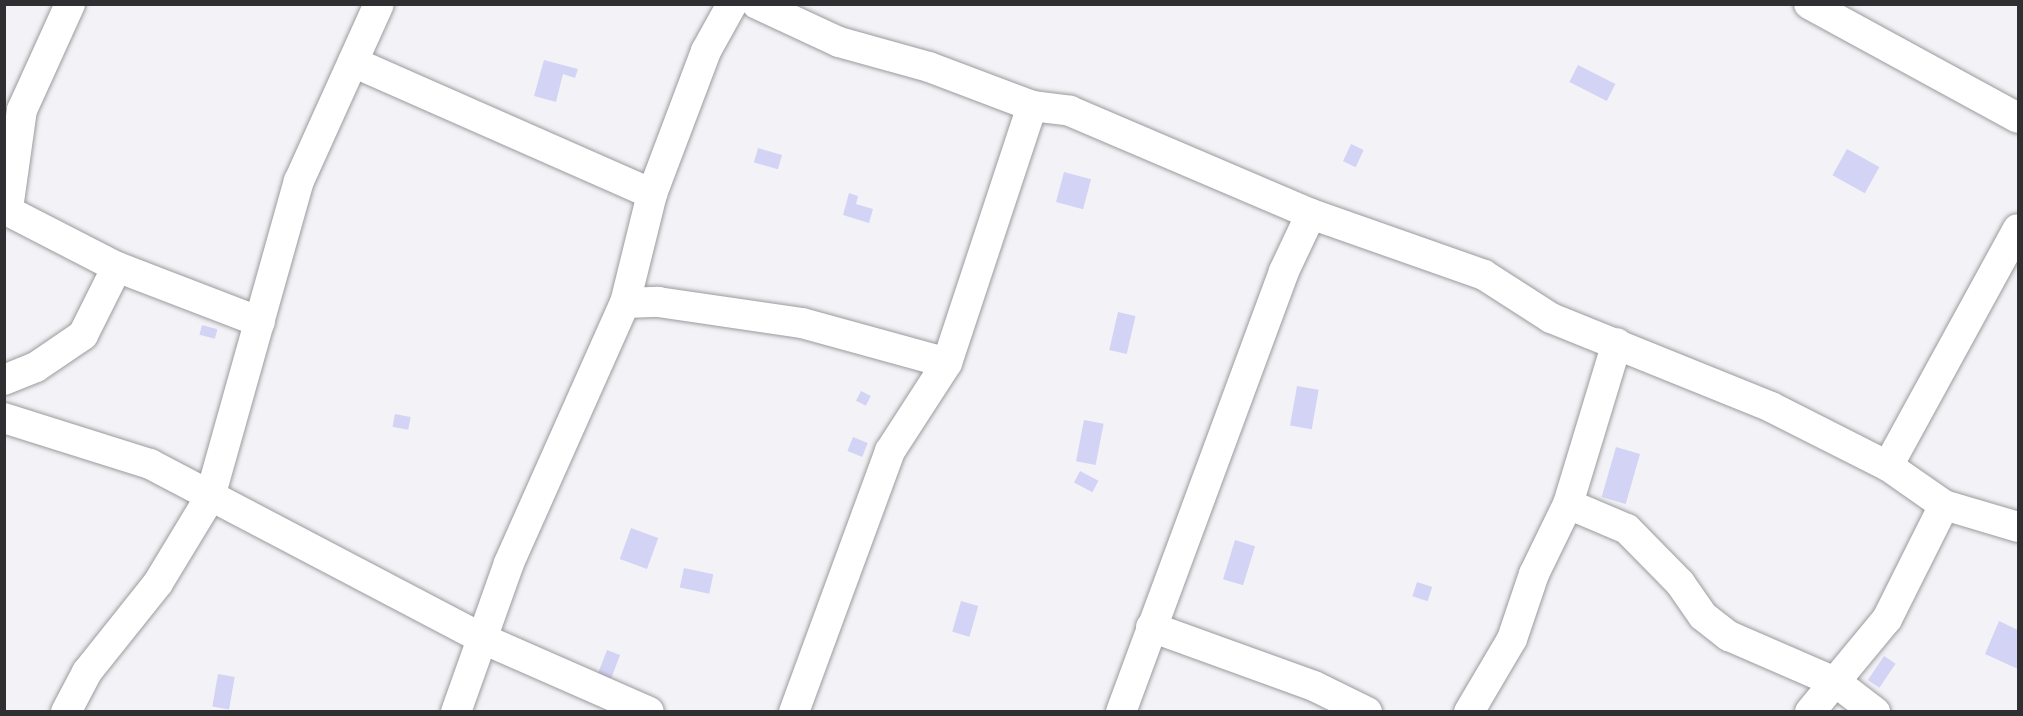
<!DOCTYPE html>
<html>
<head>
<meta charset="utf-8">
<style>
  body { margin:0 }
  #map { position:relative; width:2023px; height:716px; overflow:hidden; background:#f3f3f7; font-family:Mulish,sans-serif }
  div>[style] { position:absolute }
  .building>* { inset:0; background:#d3d3f5; transform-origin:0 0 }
  .roads { filter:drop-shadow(0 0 2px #9b9b9e) drop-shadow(0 0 2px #9b9b9e) }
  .street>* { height:30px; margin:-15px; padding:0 15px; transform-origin:15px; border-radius:15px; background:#fff }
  span { translate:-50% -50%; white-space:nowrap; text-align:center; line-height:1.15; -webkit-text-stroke:5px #fff; paint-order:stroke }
  .frame { position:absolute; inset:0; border:6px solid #2f2f31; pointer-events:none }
</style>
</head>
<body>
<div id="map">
  <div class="building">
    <div style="clip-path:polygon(544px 60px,578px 69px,575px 78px,563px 74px,556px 102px,534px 96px)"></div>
    <div style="left:1578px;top:65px;width:42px;height:19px;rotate:27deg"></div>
    <div style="left:1351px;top:144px;width:14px;height:19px;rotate:25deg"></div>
    <div style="left:758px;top:148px;width:25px;height:15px;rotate:16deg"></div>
    <div style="left:1847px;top:149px;width:37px;height:30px;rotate:29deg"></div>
    <div style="left:1064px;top:172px;width:28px;height:31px;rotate:15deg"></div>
    <div style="clip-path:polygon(849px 193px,858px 196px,856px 204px,873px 209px,869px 223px,843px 215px)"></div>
    <div style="left:1118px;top:312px;width:18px;height:39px;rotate:13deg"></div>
    <div style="left:202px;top:325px;width:16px;height:10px;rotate:15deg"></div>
    <div style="left:1297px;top:386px;width:22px;height:40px;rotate:10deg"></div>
    <div style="left:861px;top:391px;width:11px;height:11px;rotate:27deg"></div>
    <div style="left:395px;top:414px;width:16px;height:13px;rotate:11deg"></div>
    <div style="left:1084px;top:420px;width:20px;height:42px;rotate:11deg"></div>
    <div style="left:853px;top:437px;width:16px;height:15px;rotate:22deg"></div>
    <div style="left:1616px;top:447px;width:25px;height:52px;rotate:16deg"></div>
    <div style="left:1080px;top:471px;width:21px;height:13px;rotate:28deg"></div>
    <div style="left:631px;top:528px;width:29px;height:33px;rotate:20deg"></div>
    <div style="left:1235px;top:540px;width:21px;height:41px;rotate:17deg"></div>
    <div style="left:684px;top:568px;width:30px;height:20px;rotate:12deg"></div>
    <div style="left:1417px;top:582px;width:16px;height:15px;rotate:18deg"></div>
    <div style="left:961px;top:601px;width:18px;height:32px;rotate:16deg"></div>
    <div style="clip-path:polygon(1999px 621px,2018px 630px,2018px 669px,1985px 654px)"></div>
    <div style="left:607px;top:650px;width:14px;height:30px;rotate:21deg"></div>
    <div style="left:1884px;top:656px;width:14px;height:29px;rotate:34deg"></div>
    <div style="left:218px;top:674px;width:17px;height:33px;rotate:10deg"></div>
  </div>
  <div class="roads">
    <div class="street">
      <div style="left:757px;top:4px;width:90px;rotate:24.9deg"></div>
      <div style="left:839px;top:42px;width:93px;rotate:15.5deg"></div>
      <div style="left:929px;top:67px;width:110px;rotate:20.7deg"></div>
      <div style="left:1032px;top:106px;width:38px;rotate:7deg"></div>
      <div style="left:1070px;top:111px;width:262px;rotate:23.1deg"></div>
      <div style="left:1311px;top:214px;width:183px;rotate:19.4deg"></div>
      <div style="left:1484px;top:275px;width:80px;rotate:32.7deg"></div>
      <div style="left:1551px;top:318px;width:237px;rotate:22deg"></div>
      <div style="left:1771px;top:407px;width:131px;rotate:26.8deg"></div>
      <div style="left:1888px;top:466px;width:68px;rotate:34.9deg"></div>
      <div style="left:1944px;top:505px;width:77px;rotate:16.6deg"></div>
      <div style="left:1809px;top:4px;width:238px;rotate:28.6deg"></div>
      <div style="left:353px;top:62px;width:327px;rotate:23.8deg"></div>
      <div style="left:4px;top:209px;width:127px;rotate:27.2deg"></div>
      <div style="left:117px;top:267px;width:76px;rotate:116.6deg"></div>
      <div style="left:83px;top:335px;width:57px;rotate:145.8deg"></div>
      <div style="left:36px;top:367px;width:35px;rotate:158deg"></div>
      <div style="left:8px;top:209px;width:100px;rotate:-82deg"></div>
      <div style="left:22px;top:110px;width:116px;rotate:-65.6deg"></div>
      <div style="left:117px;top:267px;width:153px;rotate:21deg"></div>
      <div style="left:625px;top:303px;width:33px;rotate:-2deg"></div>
      <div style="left:658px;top:302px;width:146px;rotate:8.3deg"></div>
      <div style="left:802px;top:323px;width:150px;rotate:15.4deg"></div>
      <div style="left:4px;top:418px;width:153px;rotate:17.5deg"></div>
      <div style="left:150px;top:464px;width:376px;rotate:27.7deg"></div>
      <div style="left:483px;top:639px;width:181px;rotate:23.7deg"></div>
      <div style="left:1888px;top:466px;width:270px;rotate:-61.3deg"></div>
      <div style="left:1568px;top:504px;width:64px;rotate:23deg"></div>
      <div style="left:1627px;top:529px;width:76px;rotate:45.5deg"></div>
      <div style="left:1680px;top:583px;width:40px;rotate:55.1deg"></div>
      <div style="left:1703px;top:616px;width:33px;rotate:38deg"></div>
      <div style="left:1729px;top:636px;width:118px;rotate:23.5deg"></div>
      <div style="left:1837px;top:683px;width:48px;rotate:37.3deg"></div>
      <div style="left:1151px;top:627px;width:173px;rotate:19.9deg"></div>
      <div style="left:1314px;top:686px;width:59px;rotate:26.1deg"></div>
      <div style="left:66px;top:712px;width:45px;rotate:-62.3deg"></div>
      <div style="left:87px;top:672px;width:114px;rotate:-51.4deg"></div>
      <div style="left:158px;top:583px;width:100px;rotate:-58.8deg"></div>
      <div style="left:210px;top:497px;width:328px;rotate:-74.3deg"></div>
      <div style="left:299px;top:181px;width:194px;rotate:-65.7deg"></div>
      <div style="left:456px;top:712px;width:158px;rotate:-70.4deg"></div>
      <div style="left:509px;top:563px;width:285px;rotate:-66deg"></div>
      <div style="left:625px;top:303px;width:112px;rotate:-76.1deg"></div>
      <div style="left:652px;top:194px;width:153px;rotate:-69.3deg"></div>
      <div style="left:706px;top:51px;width:54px;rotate:-61deg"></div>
      <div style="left:794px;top:712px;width:278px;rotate:-69.8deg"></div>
      <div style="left:890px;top:451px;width:105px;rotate:-57.1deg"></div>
      <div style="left:947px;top:363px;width:271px;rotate:-71.7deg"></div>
      <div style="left:1121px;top:712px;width:470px;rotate:-69.7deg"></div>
      <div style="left:1284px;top:271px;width:63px;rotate:-64.7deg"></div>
      <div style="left:1469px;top:712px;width:85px;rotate:-59.5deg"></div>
      <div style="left:1512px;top:639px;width:69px;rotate:-71.3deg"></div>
      <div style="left:1534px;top:574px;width:78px;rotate:-64.1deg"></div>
      <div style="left:1568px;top:504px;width:168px;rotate:-73.1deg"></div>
      <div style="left:1810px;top:712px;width:121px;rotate:-50.4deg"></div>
      <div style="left:1887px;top:619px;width:127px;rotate:-63.4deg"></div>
    </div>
  </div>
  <div class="frame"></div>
</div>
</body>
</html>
